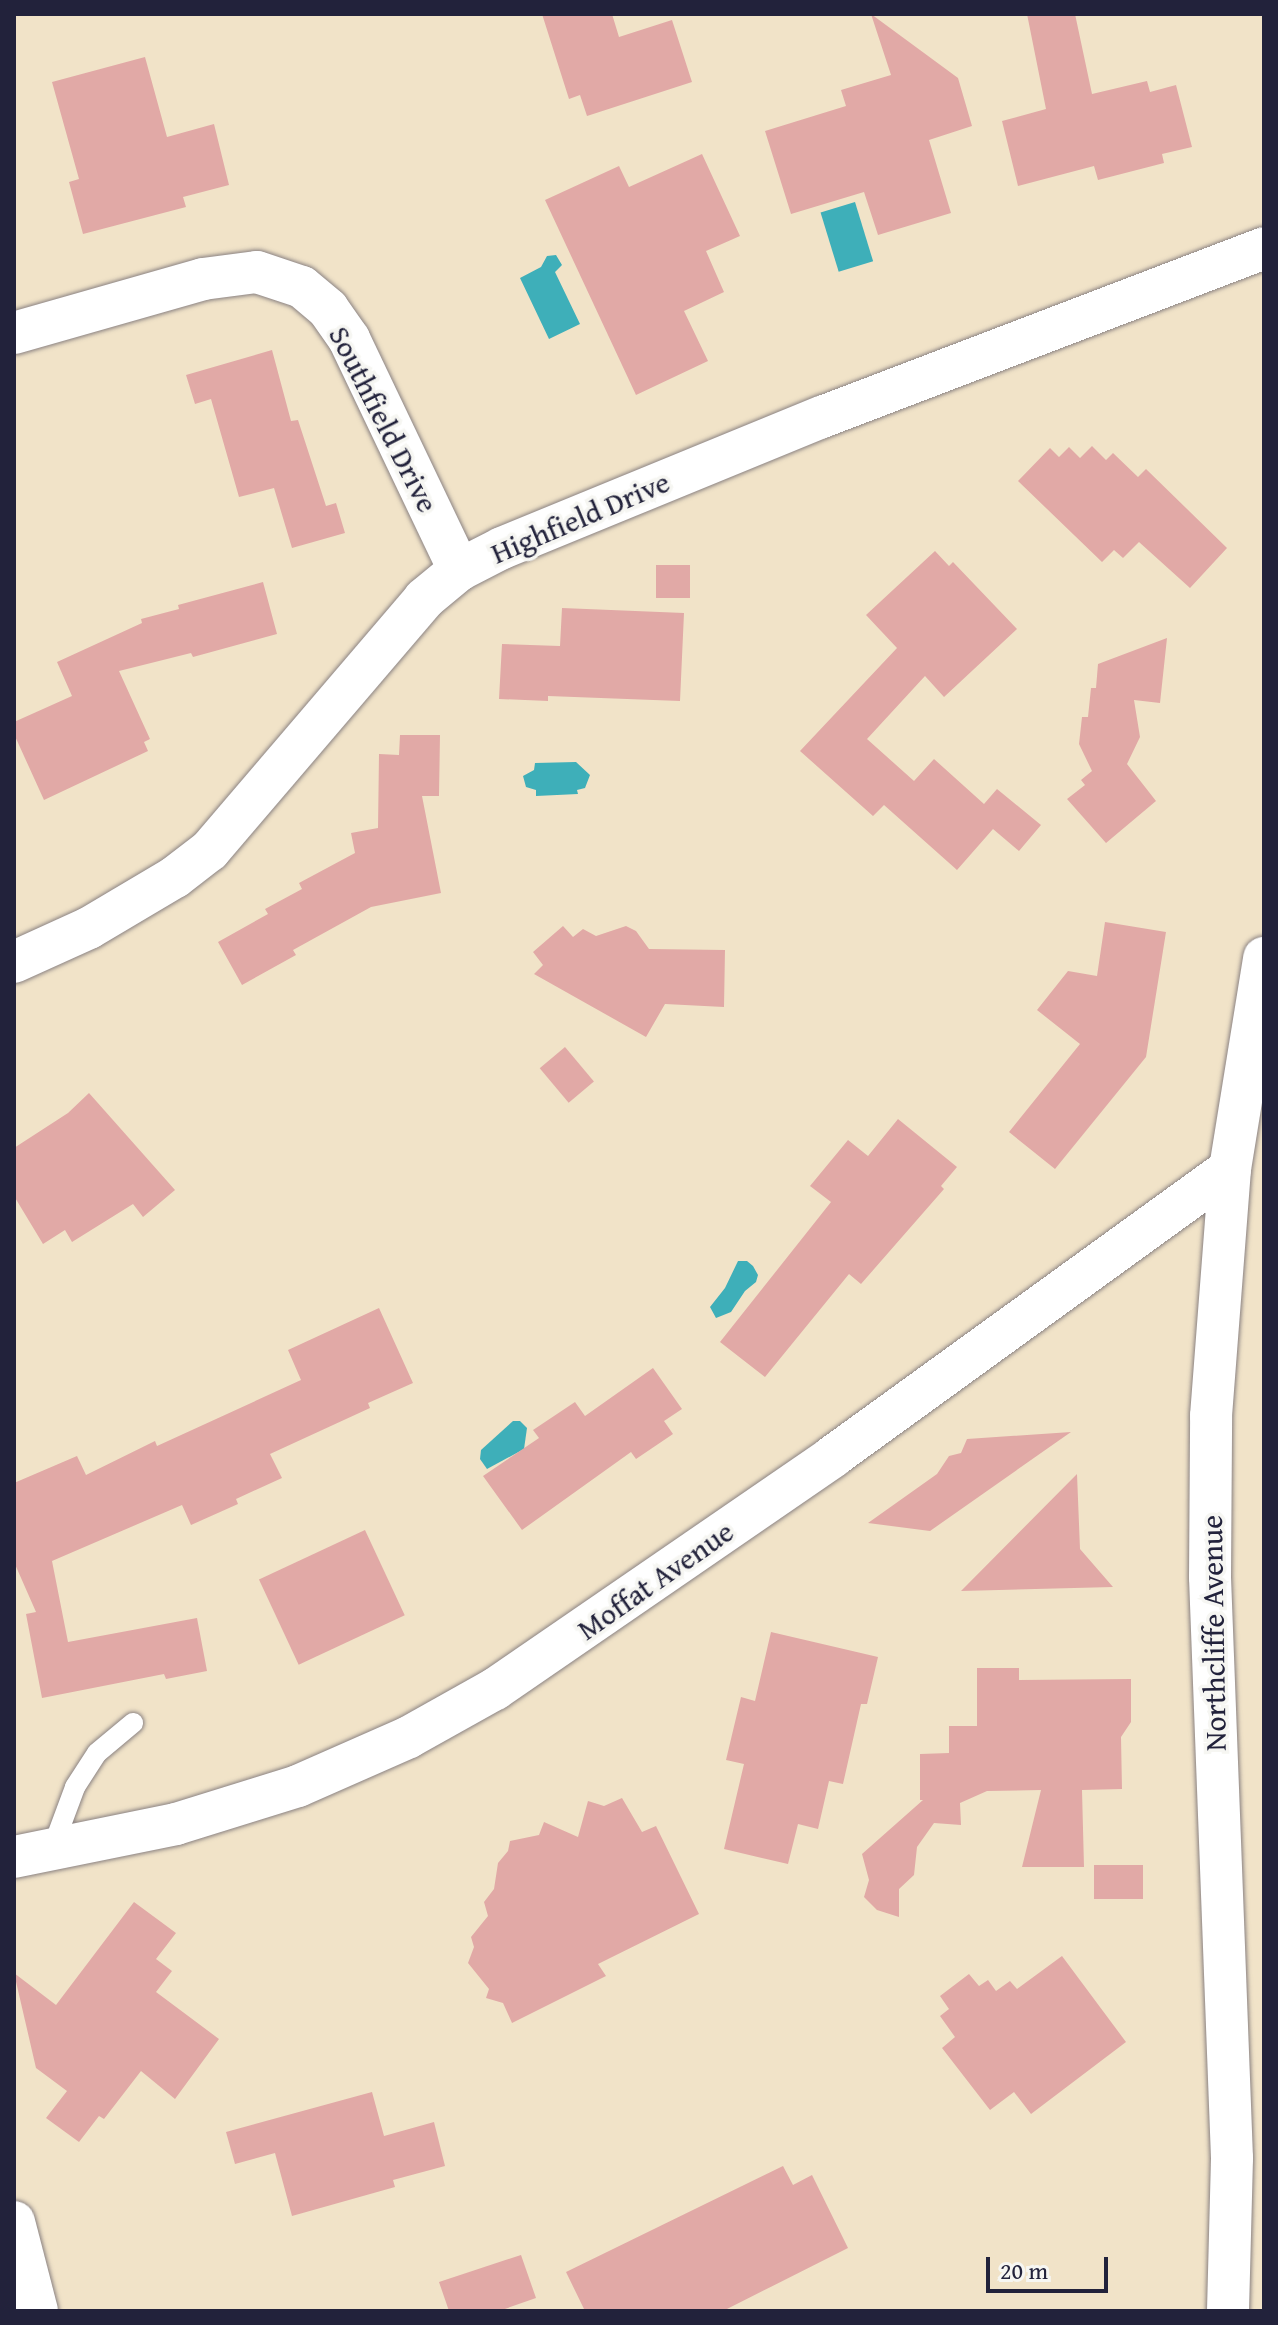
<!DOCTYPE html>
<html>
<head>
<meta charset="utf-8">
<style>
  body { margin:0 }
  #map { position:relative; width:1278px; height:2325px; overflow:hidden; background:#f1e3c8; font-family:"Gentium Book Plus",serif }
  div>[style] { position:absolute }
  .water>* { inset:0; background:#3eafb9; transform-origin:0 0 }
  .building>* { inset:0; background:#e1a9a6; transform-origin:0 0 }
  .roads { filter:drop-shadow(0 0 2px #8a8282) drop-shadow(0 0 2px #8a8282) }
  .lane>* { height:20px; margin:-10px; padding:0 10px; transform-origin:10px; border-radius:10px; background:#fff }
  .street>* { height:42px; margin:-21px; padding:0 21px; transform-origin:21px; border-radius:21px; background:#fff }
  span { translate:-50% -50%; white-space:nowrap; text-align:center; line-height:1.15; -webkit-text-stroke:7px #f6f6f2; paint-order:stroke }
  .street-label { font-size:30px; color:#22223b }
  .frame { position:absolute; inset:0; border:16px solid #22223b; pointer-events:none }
  .scale { position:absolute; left:986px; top:2257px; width:122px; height:36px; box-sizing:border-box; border:4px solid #22223b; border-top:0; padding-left:10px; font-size:24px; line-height:28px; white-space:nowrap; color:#22223b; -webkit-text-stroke:6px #f6f6f2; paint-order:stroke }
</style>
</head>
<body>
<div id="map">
  <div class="water">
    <div style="left:855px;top:202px;width:62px;height:36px;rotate:73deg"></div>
    <div style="clip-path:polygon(556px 255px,562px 265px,555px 272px,580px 324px,549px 339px,520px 278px,541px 267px,547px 256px)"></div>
    <div style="clip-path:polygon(576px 762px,590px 775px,585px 788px,577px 790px,578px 794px,536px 796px,536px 790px,526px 787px,523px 776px,534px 770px,535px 763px)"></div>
    <div style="clip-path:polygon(738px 1261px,747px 1261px,753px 1266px,758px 1275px,756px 1282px,745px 1291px,731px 1312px,716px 1318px,710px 1307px,725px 1288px)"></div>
    <div style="clip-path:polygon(513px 1421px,520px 1421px,527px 1428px,524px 1449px,487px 1469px,480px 1459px,481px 1450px)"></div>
  </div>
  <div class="building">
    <div style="clip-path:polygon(542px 14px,612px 14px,619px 37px,672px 20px,692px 82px,587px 116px,580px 95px,569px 99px)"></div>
    <div style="clip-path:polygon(871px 14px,958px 78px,972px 126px,929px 140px,951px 213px,878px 235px,864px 192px,791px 214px,765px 131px,846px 106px,841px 90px,891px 75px)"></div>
    <div style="clip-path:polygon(1027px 14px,1075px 14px,1092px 94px,1147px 81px,1150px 92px,1176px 85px,1192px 147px,1162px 154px,1164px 163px,1098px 180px,1094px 166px,1018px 186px,1002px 121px,1046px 109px)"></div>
    <div style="clip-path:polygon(145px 57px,167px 137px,214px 124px,229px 185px,183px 197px,186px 207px,83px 234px,69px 182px,79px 179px,52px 82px)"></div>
    <div style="clip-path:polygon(702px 154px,740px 236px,706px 251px,724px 292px,684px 311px,708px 361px,636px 395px,545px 200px,619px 166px,629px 187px)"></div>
    <div style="clip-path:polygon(272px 350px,291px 421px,298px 420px,326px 506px,336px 503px,345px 533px,292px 548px,274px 488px,239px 497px,211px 399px,195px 404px,186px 375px)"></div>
    <div style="clip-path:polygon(1092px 446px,1106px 460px,1113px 453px,1138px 477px,1146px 469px,1227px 548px,1190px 588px,1139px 542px,1123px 558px,1114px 550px,1102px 562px,1018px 481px,1050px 448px,1059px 457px,1069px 447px,1080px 458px)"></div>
    <div style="clip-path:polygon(935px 551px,949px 566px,953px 562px,1017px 629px,944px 697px,925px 676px,867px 739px,914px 781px,934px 759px,984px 804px,997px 789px,1041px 825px,1019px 851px,993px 829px,957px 870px,884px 805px,873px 816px,800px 751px,897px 648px,866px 615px)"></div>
    <div style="left:656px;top:565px;width:34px;height:33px"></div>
    <div style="clip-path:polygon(263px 582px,277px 634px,193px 657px,191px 653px,119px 671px,150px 739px,144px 742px,148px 751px,44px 800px,14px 734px,14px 722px,72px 696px,57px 662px,142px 623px,141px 619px,179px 609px,178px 605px)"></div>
    <div style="clip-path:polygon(562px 608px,684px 613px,680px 701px,548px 696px,548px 701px,499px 699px,502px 644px,560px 646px)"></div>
    <div style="clip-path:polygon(1167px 638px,1160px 703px,1134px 700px,1140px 737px,1127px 764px,1156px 801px,1106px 843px,1067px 799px,1085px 785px,1081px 780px,1092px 771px,1079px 744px,1082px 717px,1088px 717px,1091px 688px,1096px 688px,1098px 664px)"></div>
    <div style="clip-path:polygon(400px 735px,440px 735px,439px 796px,422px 796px,441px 893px,371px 907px,293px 950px,296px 955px,242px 985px,218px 942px,268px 914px,265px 909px,302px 889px,299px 883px,355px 853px,351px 833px,378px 828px,379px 754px,399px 755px)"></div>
    <div style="clip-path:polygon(1105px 922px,1166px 932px,1146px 1057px,1055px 1169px,1009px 1132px,1080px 1044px,1037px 1010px,1068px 971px,1097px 976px)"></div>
    <div style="clip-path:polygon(563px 926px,573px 937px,583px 929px,596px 936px,626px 926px,636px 931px,649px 949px,725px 950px,724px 1007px,665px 1004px,646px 1037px,534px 974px,543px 965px,533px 952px)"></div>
    <div style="left:565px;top:1047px;width:45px;height:33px;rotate:50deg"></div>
    <div style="clip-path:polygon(89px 1093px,175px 1190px,143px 1217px,133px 1204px,72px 1242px,65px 1230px,43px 1244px,14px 1196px,14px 1148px,68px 1113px)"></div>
    <div style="clip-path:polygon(898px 1119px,957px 1167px,941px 1186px,944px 1189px,861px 1284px,849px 1274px,765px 1377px,720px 1342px,831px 1202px,810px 1186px,848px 1140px,868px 1156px)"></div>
    <div style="clip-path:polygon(379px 1308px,413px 1383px,368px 1403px,370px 1408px,270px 1454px,282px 1478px,236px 1499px,238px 1504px,191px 1525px,182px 1505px,52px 1561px,68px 1642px,197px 1618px,207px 1671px,166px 1679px,164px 1674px,42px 1698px,26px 1614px,36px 1612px,14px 1562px,14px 1483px,77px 1456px,86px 1475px,155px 1441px,157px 1446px,301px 1380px,288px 1350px)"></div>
    <div style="clip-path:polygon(653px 1368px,682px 1409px,664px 1421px,673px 1434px,636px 1459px,631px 1452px,522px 1530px,483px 1476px,539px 1438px,533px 1430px,575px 1402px,585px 1416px)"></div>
    <div style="clip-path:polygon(1071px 1432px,930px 1531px,868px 1523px,937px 1474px,949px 1456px,961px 1453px,967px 1439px)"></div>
    <div style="clip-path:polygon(1077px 1474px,1080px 1549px,1113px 1587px,961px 1591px)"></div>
    <div style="left:365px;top:1530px;width:94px;height:117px;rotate:65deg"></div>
    <div style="clip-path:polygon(771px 1632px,878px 1657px,867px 1704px,861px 1704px,843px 1784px,829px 1781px,818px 1829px,798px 1824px,788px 1864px,724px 1849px,744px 1764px,726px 1760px,741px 1697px,755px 1701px)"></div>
    <div style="clip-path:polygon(977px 1668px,1019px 1668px,1019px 1680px,1131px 1679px,1131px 1722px,1121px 1737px,1122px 1789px,1082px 1790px,1084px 1867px,1022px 1867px,1041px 1790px,987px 1791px,960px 1803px,961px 1825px,934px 1823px,917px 1847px,914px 1875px,899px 1889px,899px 1917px,877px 1910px,864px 1897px,869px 1880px,862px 1854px,923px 1800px,920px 1800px,920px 1754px,949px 1753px,949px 1726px,977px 1726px)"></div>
    <div style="clip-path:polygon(622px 1798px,642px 1832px,656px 1826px,699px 1914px,598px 1964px,606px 1976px,512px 2023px,503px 2003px,486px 1998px,489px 1989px,468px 1963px,474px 1947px,471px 1937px,488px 1916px,484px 1902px,494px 1889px,498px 1863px,508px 1851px,510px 1841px,539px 1835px,544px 1822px,578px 1837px,588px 1801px,604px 1806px)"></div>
    <div style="left:1143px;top:1865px;width:34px;height:49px;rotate:90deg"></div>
    <div style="clip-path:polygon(134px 1902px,176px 1933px,156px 1959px,172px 1971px,156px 1992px,219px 2039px,175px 2099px,141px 2071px,104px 2119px,99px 2116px,79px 2142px,46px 2118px,67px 2091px,36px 2068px,14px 1973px,56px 2005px)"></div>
    <div style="clip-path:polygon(1062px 1956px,1126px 2042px,1031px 2114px,1014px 2092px,990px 2110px,942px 2048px,955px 2037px,940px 2016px,949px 2009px,940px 1996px,969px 1974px,979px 1986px,988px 1980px,996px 1991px,1010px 1981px,1017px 1989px)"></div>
    <div style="clip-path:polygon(372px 2092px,384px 2136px,434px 2122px,445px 2166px,393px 2180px,395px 2187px,292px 2216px,275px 2153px,235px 2164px,226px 2132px)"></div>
    <div style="clip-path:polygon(783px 2166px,793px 2185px,812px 2175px,848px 2248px,723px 2311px,585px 2311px,566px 2272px)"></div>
    <div style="clip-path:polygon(521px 2255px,536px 2298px,499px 2311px,449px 2311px,439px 2282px)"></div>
  </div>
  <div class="roads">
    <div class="lane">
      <div style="left:52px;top:1849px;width:66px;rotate:-69.6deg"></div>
      <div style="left:75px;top:1787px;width:40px;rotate:-57.1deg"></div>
      <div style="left:97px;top:1753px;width:47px;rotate:-39.8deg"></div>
    </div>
    <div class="street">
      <div style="left:14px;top:333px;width:197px;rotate:-15.9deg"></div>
      <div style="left:203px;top:279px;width:54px;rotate:-7.4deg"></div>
      <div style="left:257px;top:272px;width:47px;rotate:18.4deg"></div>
      <div style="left:302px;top:287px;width:34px;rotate:40deg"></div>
      <div style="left:328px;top:309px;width:37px;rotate:55deg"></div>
      <div style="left:349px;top:339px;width:256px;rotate:64.5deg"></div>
      <div style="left:14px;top:962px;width:82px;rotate:-24.4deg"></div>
      <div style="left:89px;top:928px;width:100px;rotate:-30.7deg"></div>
      <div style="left:175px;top:877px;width:44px;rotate:-37.6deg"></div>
      <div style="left:210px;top:850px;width:330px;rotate:-49.5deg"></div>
      <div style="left:424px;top:599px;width:45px;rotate:-39.6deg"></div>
      <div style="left:459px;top:570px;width:48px;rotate:-27.1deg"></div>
      <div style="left:502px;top:548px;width:346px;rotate:-22.3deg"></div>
      <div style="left:822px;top:417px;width:473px;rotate:-20.9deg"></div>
      <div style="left:14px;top:1857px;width:165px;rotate:-11.5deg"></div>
      <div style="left:176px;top:1824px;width:128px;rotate:-17.3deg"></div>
      <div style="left:298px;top:1786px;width:121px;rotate:-23.8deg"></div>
      <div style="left:409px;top:1737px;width:98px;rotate:-29.2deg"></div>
      <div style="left:495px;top:1689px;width:409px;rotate:-34.5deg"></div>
      <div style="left:832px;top:1457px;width:491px;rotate:-35.9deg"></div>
      <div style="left:14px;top:2222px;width:92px;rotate:75.5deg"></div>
      <div style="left:1228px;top:2311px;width:153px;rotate:-88.5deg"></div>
      <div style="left:1232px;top:2158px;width:581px;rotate:-92.17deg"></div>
      <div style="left:1210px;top:1577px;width:161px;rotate:-89.6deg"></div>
      <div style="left:1211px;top:1416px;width:248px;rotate:-85.6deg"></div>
      <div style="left:1230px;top:1169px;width:214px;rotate:-80.8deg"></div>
    </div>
  </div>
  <div class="street-label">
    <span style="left:384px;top:419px;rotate:63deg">Southfield Drive</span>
    <span style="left:580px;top:517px;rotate:-23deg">Highfield Drive</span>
    <span style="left:655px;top:1580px;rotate:-35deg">Moffat Avenue</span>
    <span style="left:1213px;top:1633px;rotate:-91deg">Northcliffe Avenue</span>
  </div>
  <div class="frame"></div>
  <div class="scale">20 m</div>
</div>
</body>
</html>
